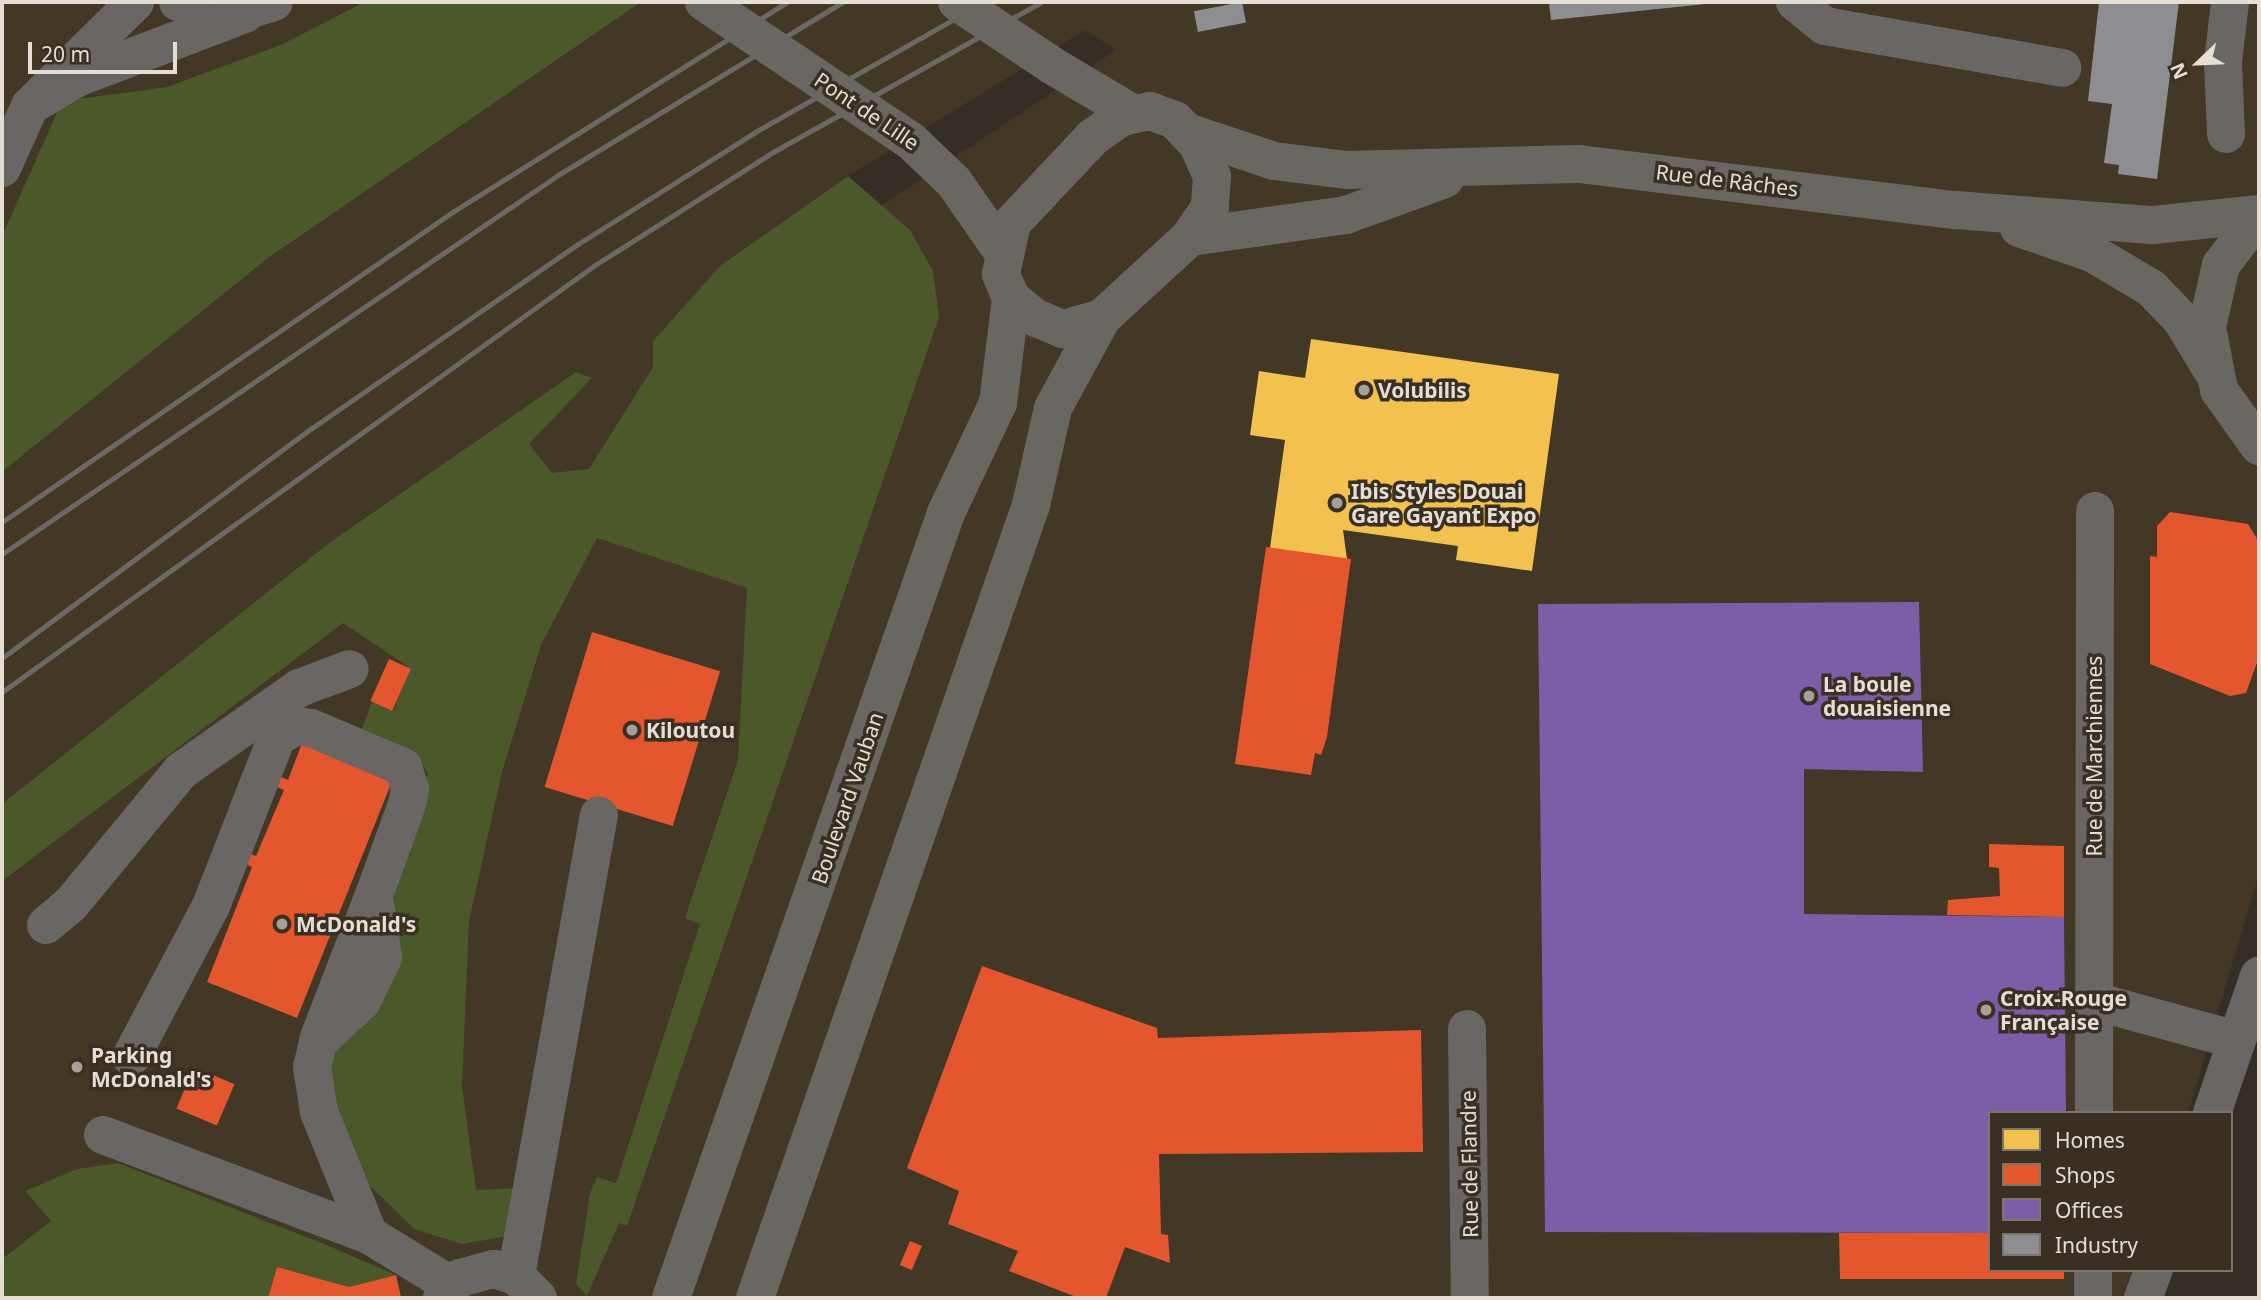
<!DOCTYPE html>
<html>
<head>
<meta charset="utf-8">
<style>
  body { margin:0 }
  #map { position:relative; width:2261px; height:1300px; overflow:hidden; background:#342e27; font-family:"Noto Sans",sans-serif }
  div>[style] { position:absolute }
  .built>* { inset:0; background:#433725 }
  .green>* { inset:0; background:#4a582a }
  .homes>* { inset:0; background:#f2c14e }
  .shops>* { inset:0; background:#e4572e; transform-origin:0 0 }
  .offices>* { inset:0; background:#7b5ea7 }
  .industry>* { inset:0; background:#8d8d92; transform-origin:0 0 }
  .minor>* { height:38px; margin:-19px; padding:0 19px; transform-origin:19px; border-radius:19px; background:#696663 }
  .major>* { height:38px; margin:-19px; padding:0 19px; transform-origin:19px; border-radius:19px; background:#6a6662 }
  .rail>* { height:5px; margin:-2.5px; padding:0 2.5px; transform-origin:2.5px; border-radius:2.5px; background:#6b6965 }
  .major-bridge>* { height:38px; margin:-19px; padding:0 19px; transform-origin:19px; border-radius:19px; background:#6a6662 }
  .dots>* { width:19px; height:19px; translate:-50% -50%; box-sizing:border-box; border:4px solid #392f22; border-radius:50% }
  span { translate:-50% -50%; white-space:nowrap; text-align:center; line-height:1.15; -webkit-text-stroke:7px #392f22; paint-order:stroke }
  .street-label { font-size:21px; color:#e4ded5 }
  .poi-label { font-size:21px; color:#e4ded5; font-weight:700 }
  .left { translate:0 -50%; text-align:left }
  .frame { position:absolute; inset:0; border:4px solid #e4ded5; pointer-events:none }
  .legend { position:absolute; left:1988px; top:1111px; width:245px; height:161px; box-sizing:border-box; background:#392f22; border:2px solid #7d756a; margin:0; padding:9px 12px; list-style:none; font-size:21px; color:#e4ded5 }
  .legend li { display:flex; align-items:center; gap:14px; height:35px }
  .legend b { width:35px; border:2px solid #7d756a }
  .north { position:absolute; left:2163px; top:28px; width:70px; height:70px; -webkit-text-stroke:5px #392f22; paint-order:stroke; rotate:247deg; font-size:19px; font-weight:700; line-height:28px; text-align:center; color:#e4ded5 }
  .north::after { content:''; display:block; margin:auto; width:24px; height:32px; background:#e4ded5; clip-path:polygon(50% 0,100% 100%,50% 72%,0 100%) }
  .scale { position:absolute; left:28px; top:42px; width:149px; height:32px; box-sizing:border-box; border:4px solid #e4ded5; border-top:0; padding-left:9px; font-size:21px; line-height:24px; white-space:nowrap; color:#e4ded5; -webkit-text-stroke:5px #392f22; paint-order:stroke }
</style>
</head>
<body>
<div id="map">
  <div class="built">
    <div style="clip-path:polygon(2px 2px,364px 2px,283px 44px,167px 87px,62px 101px,2px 236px)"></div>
    <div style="clip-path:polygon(evenodd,641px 2px,2259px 2px,2259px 874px,2188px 1113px,1990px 1113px,1990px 1270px,2141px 1270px,2133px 1298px,2px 1298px,2px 881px,592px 379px,576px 372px,329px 543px,2px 804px,2px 472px,268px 258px,641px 2px,1085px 30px,1116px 50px,803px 258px,653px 341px,720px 266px,848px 176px,1085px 30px)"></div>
  </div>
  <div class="green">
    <div style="clip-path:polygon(364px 2px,641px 2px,268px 258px,2px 472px,2px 236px,62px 101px,167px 87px,283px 44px)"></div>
    <div style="clip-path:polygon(848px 176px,910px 230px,933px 271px,939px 317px,627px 1226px,619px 1223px,587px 1296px,576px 1284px,590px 1193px,597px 1177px,616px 1183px,700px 924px,685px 918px,738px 760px,747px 588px,597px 538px,541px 645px,502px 772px,469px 921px,462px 1086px,476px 1190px,516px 1188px,515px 1235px,462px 1244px,414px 1229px,356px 1172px,328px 1096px,332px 1054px,396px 959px,394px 879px,428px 774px,416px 755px,361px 731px,372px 702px,394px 710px,410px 668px,343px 623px,2px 881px,2px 804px,329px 543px,576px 372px,592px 378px,529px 444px,552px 473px,589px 469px,653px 367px,653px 341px,720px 266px)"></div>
    <div style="clip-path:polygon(118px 1163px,324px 1244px,396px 1275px,349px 1287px,277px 1267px,268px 1298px,2px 1298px,2px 1259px,51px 1221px,25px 1191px,77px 1169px)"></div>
  </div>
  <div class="homes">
    <div style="clip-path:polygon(1311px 339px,1559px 374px,1532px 571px,1456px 560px,1458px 546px,1343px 530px,1347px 559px,1270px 548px,1285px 440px,1250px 435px,1259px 371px,1305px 378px)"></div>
  </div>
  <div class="shops">
    <div style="clip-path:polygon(2170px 512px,2248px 524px,2259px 542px,2259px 657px,2246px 693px,2230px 696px,2150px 664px,2150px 556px,2157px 557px,2157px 526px)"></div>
    <div style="clip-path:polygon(1266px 547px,1351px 559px,1327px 737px,1321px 755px,1315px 753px,1311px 775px,1235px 764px)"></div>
    <div style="left:592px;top:632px;width:134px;height:162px;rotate:17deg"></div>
    <div style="left:389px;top:659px;width:24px;height:46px;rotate:24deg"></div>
    <div style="clip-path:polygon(304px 738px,395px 774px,297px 1018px,207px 982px,252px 867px,246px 864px,250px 854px,256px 856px,284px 790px,277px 787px,281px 777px,288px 780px)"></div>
    <div style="clip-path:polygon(1989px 844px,2064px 846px,2064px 917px,1947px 915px,1948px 900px,2000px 896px,1999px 868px,1989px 867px)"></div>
    <div style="clip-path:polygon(982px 966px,1157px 1028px,1158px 1038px,1421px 1030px,1423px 1152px,1159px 1154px,1161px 1234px,1168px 1235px,1170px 1263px,1125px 1247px,1106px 1298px,1079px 1298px,1009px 1271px,1018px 1251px,948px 1224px,959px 1191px,907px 1168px)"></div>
    <div style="left:194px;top:1067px;width:44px;height:45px;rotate:23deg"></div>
    <div style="clip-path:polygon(1839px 1233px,1990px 1233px,1990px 1270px,2064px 1270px,2064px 1279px,1840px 1279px)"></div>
    <div style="left:910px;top:1241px;width:13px;height:26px;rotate:23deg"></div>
    <div style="clip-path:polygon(277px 1267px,349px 1287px,396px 1275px,401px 1297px,268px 1298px)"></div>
  </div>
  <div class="offices">
    <div style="clip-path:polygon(1919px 602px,1923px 772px,1804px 769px,1804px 914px,2064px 917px,2066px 1113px,1990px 1113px,1990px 1233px,1545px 1232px,1538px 604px)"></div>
  </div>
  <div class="industry">
    <div style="left:1242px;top:2px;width:21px;height:49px;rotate:79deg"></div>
    <div style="clip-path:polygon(1549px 2px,1706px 2px,1706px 4px,1551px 20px)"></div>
    <div style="clip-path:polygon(2099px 2px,2179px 2px,2157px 179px,2118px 174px,2119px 165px,2104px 163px,2112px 104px,2088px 101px)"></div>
  </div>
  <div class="minor">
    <div style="left:178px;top:2px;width:53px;rotate:15.4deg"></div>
    <div style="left:229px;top:16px;width:47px;rotate:-17.3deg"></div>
    <div style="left:1795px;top:2px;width:38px;rotate:39deg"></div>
    <div style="left:1825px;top:26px;width:241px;rotate:10deg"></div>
    <div style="left:30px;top:106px;width:55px;rotate:-30.8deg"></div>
    <div style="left:77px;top:78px;width:180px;rotate:-20.9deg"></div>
    <div style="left:2226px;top:134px;width:72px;rotate:-92.4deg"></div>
    <div style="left:2223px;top:62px;width:60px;rotate:-83.3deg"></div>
    <div style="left:2px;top:168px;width:68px;rotate:-65.7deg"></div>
    <div style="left:30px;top:106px;width:148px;rotate:-44.7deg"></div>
    <div style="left:46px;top:925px;width:33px;rotate:-40deg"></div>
    <div style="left:71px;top:904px;width:173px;rotate:-50.4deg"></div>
    <div style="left:181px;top:771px;width:144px;rotate:-35.1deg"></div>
    <div style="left:299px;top:688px;width:54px;rotate:-20.4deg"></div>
    <div style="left:2094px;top:1001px;width:148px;rotate:15.3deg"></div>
    <div style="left:1467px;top:1029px;width:269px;rotate:89.4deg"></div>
    <div style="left:318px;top:1040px;width:155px;rotate:-68.9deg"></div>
    <div style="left:131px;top:1057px;width:171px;rotate:-62.1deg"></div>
    <div style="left:211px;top:906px;width:181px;rotate:-68.7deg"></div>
    <div style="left:277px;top:737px;width:23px;rotate:-29deg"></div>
    <div style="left:297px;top:726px;width:14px;rotate:8deg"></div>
    <div style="left:311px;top:728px;width:100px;rotate:23deg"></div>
    <div style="left:403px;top:767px;width:23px;rotate:72deg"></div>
    <div style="left:410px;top:789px;width:15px;rotate:101deg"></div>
    <div style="left:407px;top:804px;width:97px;rotate:109.9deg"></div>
    <div style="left:374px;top:895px;width:63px;rotate:81.7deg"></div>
    <div style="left:383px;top:957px;width:49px;rotate:115.5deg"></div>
    <div style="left:362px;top:1001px;width:60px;rotate:137deg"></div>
    <div style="left:318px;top:1042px;width:26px;rotate:103deg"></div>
    <div style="left:312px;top:1067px;width:46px;rotate:81.2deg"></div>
    <div style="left:319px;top:1112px;width:133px;rotate:67.9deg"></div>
    <div style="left:2094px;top:1113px;width:602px;rotate:-89.9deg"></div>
    <div style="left:2212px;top:1113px;width:145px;rotate:-71.1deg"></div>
    <div style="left:103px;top:1135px;width:284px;rotate:20.6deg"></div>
    <div style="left:369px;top:1235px;width:96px;rotate:31.4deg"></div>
    <div style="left:516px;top:1276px;width:468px;rotate:-79.8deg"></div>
    <div style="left:442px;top:1298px;width:27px;rotate:-48deg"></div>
    <div style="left:460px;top:1278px;width:35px;rotate:-15deg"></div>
    <div style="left:494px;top:1269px;width:23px;rotate:18deg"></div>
    <div style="left:516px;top:1276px;width:31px;rotate:45deg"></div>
    <div style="left:2093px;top:1298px;width:28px;rotate:-90deg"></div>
    <div style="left:2143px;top:1298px;width:30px;rotate:-69deg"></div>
  </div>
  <div class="major">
    <div style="left:1053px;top:66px;width:92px;rotate:30.7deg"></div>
    <div style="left:1150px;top:111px;width:27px;rotate:20deg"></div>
    <div style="left:1175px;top:120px;width:34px;rotate:47deg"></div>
    <div style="left:1198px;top:145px;width:34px;rotate:66deg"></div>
    <div style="left:1212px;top:176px;width:31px;rotate:94deg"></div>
    <div style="left:1210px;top:207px;width:36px;rotate:124deg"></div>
    <div style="left:1190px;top:237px;width:120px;rotate:137.4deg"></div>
    <div style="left:1102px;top:318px;width:41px;rotate:164.2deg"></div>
    <div style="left:1063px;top:329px;width:31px;rotate:-158deg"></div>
    <div style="left:1034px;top:317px;width:30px;rotate:-140deg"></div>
    <div style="left:1011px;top:298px;width:26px;rotate:-113deg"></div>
    <div style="left:1001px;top:274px;width:52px;rotate:-77.8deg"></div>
    <div style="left:1012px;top:223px;width:118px;rotate:-46.7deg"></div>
    <div style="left:1093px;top:137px;width:35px;rotate:-35deg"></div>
    <div style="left:1122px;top:117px;width:29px;rotate:-12deg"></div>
    <div style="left:1187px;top:132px;width:92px;rotate:18.4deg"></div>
    <div style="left:1274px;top:161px;width:74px;rotate:7deg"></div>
    <div style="left:1347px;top:170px;width:232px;rotate:-1.5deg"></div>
    <div style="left:1579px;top:164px;width:380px;rotate:7deg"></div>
    <div style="left:1956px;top:210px;width:198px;rotate:4.4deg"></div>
    <div style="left:2153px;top:225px;width:107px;rotate:-5.9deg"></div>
    <div style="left:911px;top:141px;width:59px;rotate:43.6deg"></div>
    <div style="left:954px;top:182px;width:84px;rotate:55.2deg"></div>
    <div style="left:2259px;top:215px;width:63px;rotate:127.2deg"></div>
    <div style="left:2221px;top:265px;width:64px;rotate:102.7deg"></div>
    <div style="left:2207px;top:327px;width:64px;rotate:79.2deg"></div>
    <div style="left:2219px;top:390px;width:69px;rotate:54.5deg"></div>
    <div style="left:2019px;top:228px;width:77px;rotate:18.9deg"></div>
    <div style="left:2092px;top:253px;width:69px;rotate:30.7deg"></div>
    <div style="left:2151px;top:288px;width:43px;rotate:45.9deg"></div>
    <div style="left:2181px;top:319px;width:60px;rotate:58.7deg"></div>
    <div style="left:1190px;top:237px;width:158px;rotate:-8deg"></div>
    <div style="left:1346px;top:215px;width:105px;rotate:-20deg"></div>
    <div style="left:671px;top:1298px;width:832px;rotate:-70.69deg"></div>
    <div style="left:946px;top:513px;width:122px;rotate:-64.7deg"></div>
    <div style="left:998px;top:403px;width:106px;rotate:-82.9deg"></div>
    <div style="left:755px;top:1298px;width:840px;rotate:-70.81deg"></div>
    <div style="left:1031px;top:505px;width:99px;rotate:-77.2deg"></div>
    <div style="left:1053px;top:408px;width:102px;rotate:-61.4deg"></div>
  </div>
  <div class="rail">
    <div style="left:2px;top:522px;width:549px;rotate:-34.53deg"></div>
    <div style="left:454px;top:211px;width:393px;rotate:-32.1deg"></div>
    <div style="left:2px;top:554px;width:673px;rotate:-34.28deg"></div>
    <div style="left:558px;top:175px;width:333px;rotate:-31.3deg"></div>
    <div style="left:2px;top:658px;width:386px;rotate:-36.6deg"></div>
    <div style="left:312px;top:428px;width:323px;rotate:-34.7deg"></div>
    <div style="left:578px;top:244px;width:209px;rotate:-32.3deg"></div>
    <div style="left:755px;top:132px;width:263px;rotate:-29.6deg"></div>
    <div style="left:2px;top:692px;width:731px;rotate:-35.76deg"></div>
    <div style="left:595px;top:265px;width:211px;rotate:-32.4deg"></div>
    <div style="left:773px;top:152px;width:307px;rotate:-29.2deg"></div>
  </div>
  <div class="major-bridge">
    <div style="left:704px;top:2px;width:249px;rotate:33.9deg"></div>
    <div style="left:957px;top:2px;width:115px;rotate:33.7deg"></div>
  </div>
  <div class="dots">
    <div style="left:1364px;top:390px;background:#a6a098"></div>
    <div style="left:1337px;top:503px;background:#a6a098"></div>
    <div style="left:1809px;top:696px;background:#a6a098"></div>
    <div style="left:632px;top:730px;background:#a6a098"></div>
    <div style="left:282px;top:924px;background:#a6a098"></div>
    <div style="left:1986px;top:1010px;background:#a6a098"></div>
    <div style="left:77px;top:1067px;background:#a6a098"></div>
  </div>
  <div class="street-label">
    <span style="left:867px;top:111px;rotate:34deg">Pont de Lille</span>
    <span style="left:1727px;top:180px;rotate:7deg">Rue de Râches</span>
    <span style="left:2094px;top:756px;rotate:-90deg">Rue de Marchiennes</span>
    <span style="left:847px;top:798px;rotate:-71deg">Boulevard Vauban</span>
    <span style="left:1469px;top:1164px;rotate:-91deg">Rue de Flandre</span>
  </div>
  <div class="poi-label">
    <span class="left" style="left:1378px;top:390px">Volubilis</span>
    <span class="left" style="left:1351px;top:503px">Ibis Styles Douai<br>Gare Gayant Expo</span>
    <span class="left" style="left:1823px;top:696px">La boule<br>douaisienne</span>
    <span class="left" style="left:646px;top:730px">Kiloutou</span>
    <span class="left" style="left:296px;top:924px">McDonald's</span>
    <span class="left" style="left:2000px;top:1010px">Croix-Rouge<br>Française</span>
    <span class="left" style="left:91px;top:1067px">Parking<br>McDonald's</span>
  </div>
  <div class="frame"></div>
  <ul class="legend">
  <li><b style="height:19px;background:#f2c14e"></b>Homes</li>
  <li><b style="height:19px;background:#e4572e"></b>Shops</li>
  <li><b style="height:19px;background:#7b5ea7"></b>Offices</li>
  <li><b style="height:19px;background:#8d8d92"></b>Industry</li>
  </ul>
  <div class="north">N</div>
  <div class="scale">20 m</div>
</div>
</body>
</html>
